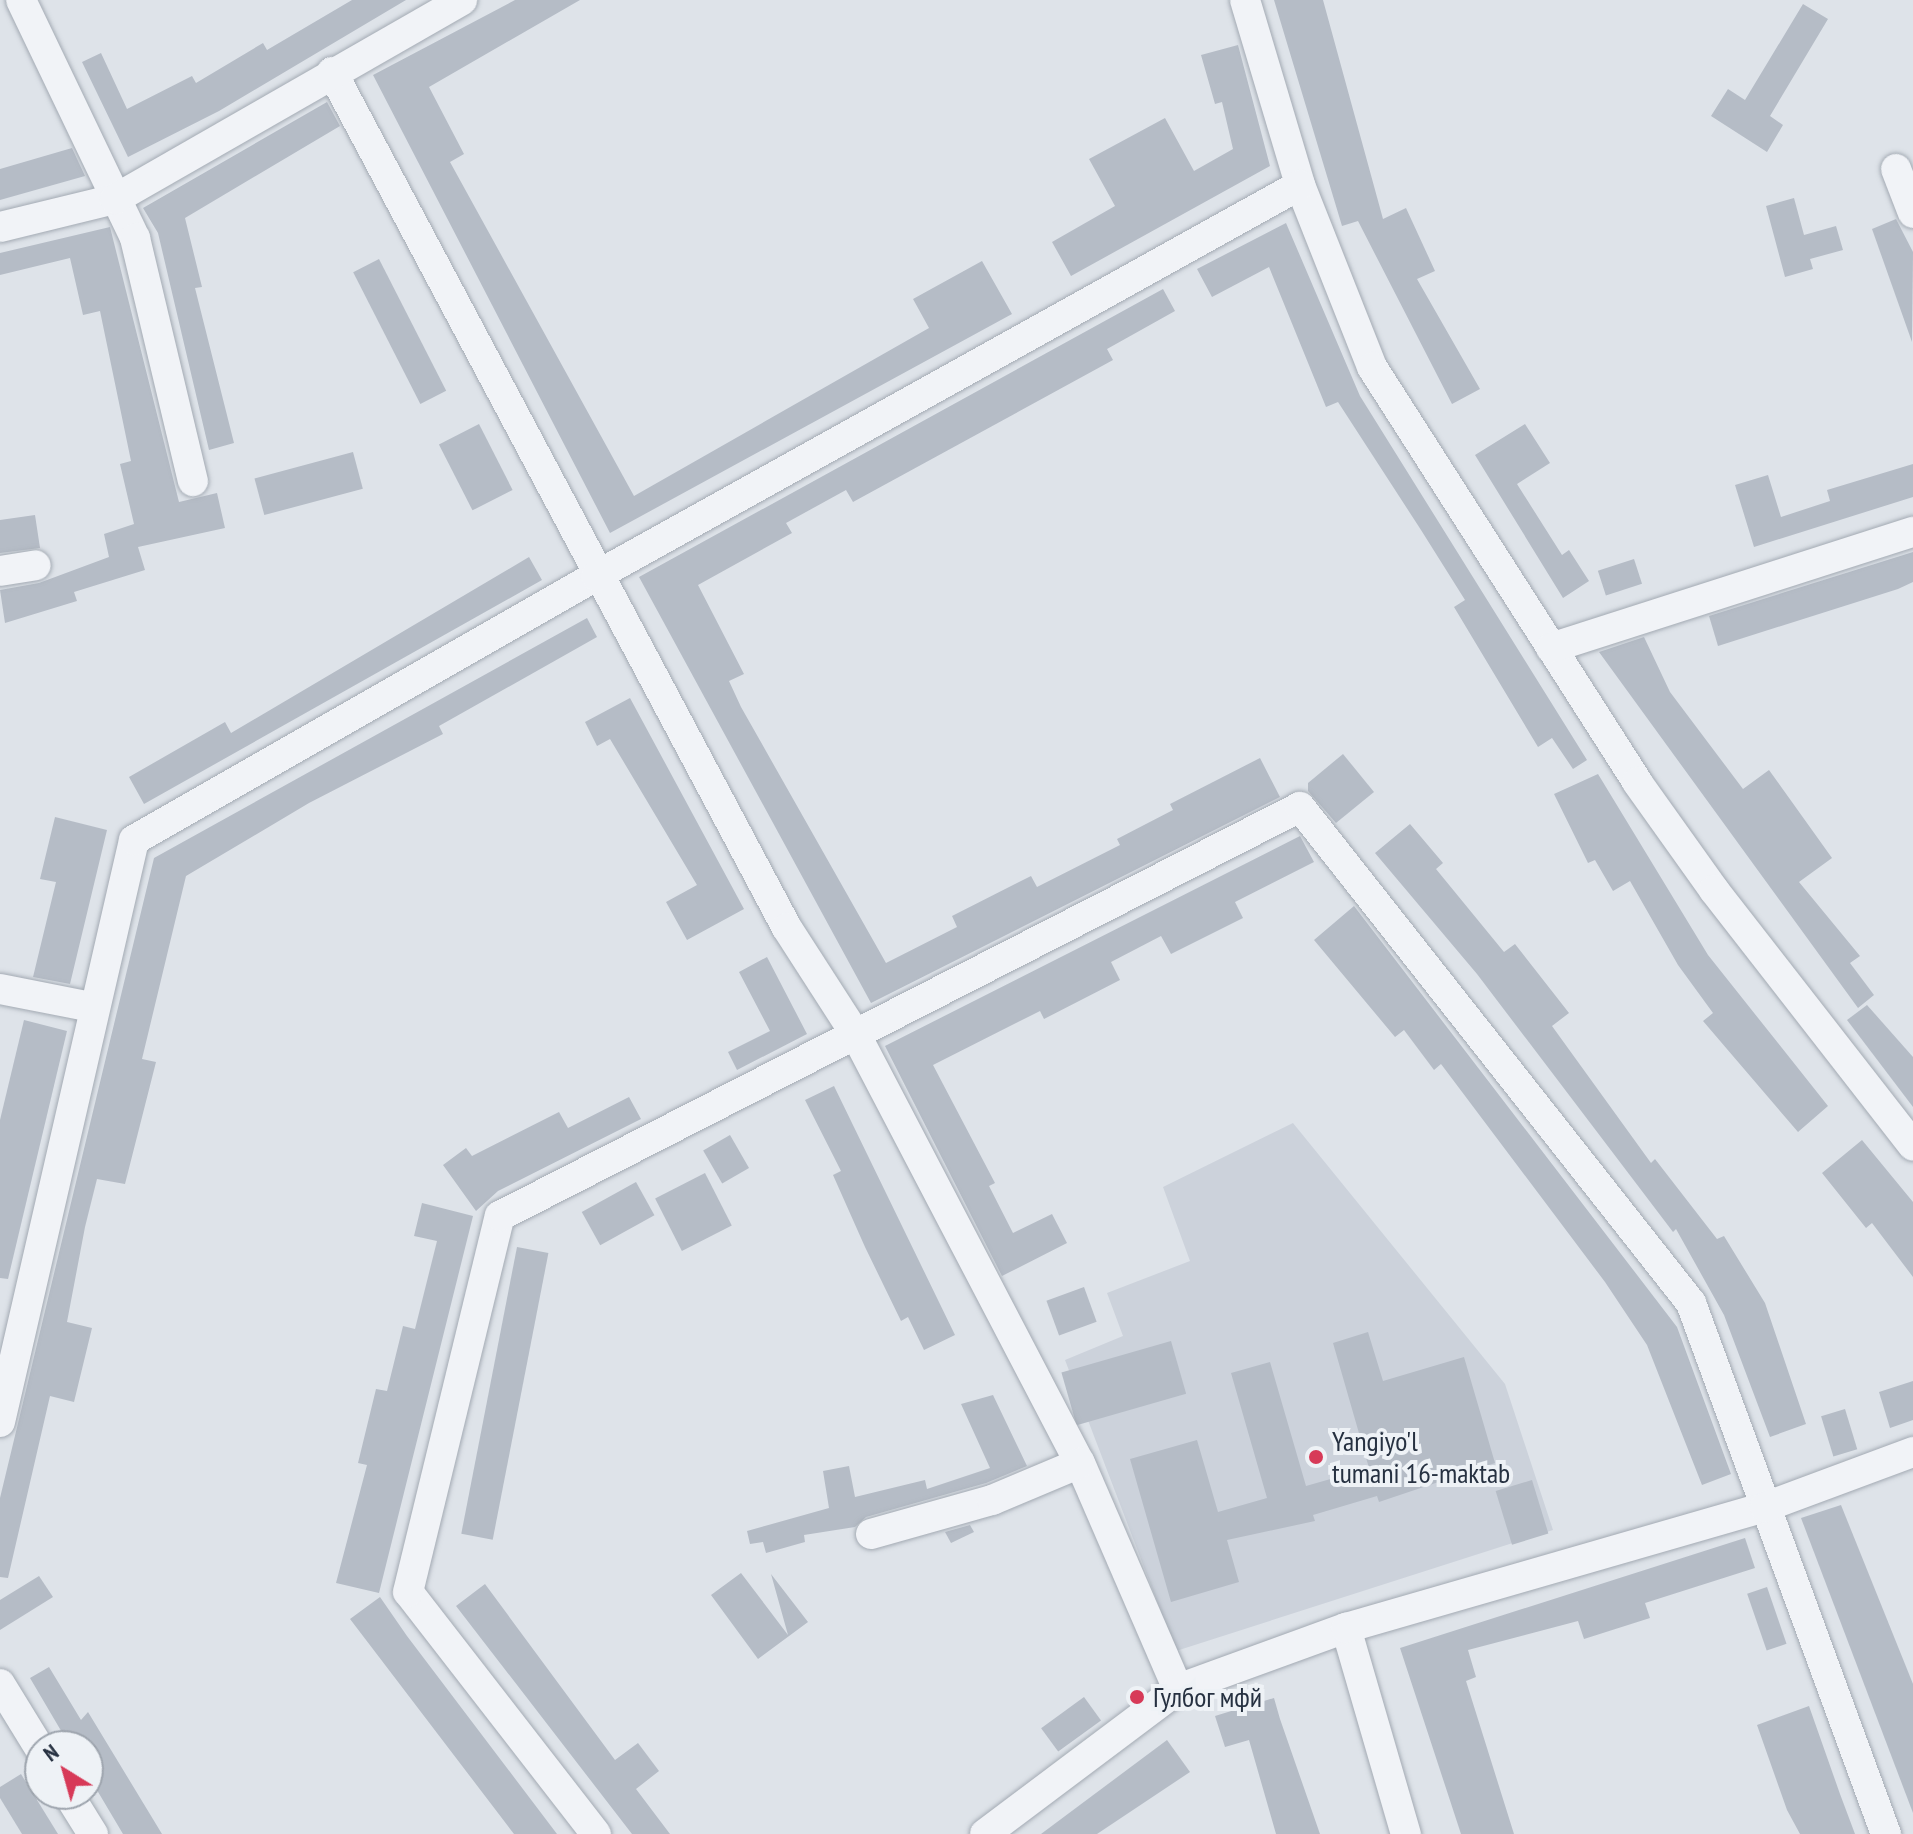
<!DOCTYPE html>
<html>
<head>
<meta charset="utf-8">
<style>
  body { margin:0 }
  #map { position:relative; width:1913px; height:1834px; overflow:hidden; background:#dee3e9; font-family:"PT Sans Narrow",sans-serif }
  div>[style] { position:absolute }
  .built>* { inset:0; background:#ccd2db }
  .building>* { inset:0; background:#b5bcc6; transform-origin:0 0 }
  .roads { filter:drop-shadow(0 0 2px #a3aab3) drop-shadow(0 0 2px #a3aab3) }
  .minor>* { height:30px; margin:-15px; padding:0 15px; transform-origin:15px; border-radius:15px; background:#f1f3f7 }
  .dots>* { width:22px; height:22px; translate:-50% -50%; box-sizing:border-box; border:4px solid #eef2f6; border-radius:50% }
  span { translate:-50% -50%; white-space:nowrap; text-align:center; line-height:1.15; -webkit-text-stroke:8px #eef2f6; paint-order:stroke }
  .poi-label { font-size:28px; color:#263141 }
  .left { translate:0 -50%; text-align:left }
  .north { position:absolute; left:24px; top:1730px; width:80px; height:80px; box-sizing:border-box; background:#eef2f6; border:2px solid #9ea5ae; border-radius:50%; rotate:323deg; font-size:22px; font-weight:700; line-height:32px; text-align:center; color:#263141 }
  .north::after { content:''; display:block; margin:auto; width:28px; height:36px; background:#d73a58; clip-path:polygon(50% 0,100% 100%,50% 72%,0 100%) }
</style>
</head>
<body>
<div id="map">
  <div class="built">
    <div style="clip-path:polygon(1293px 1123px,1505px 1384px,1553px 1530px,1176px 1651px,1065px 1360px,1123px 1336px,1107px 1293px,1190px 1261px,1163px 1187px)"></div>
  </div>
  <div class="building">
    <div style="clip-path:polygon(352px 0,406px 0,219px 111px,128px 157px,82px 62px,101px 53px,127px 109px,192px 76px,196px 83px,263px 43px,267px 50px)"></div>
    <div style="clip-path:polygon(515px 0,580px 0,429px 87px,464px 154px,450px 162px,634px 496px,929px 328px,913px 299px,982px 261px,1012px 314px,610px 533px,373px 75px)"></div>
    <div style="clip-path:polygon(1274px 0,1323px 0,1383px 219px,1406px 208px,1435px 271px,1417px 279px,1480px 389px,1452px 404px,1358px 221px,1342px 226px)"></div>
    <div style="clip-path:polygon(1803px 4px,1828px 19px,1770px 116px,1783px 125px,1767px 152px,1711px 116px,1728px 89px,1745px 100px)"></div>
    <div style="clip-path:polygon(1238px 45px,1270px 166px,1071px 276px,1052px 242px,1115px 206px,1089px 159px,1165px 118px,1194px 171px,1233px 149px,1222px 102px,1215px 104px,1201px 55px)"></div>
    <div style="clip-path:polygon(327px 102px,340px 126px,185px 218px,202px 287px,195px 288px,234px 443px,209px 450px,158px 233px,143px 208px)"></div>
    <div style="clip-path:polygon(72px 148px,85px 176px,0 200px,0 169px)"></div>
    <div style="clip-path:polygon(1794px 198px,1804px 235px,1836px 226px,1843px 250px,1810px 259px,1813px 269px,1785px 277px,1766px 206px)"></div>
    <div style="clip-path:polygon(1896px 219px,1913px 252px,1912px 342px,1872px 229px)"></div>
    <div style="clip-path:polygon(1286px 223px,1360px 396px,1587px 760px,1573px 769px,1552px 738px,1538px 747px,1454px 607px,1465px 600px,1421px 530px,1338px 402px,1326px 407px,1269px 267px,1212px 297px,1197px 269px)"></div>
    <div style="clip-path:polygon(110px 227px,179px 502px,217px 493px,225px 528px,138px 547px,145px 570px,74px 592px,77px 601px,5px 623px,0 590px,39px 583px,109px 557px,104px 534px,134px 524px,120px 464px,131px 461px,100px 311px,83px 315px,70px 258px,0 275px,0 253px)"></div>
    <div style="left:379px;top:259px;width:148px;height:29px;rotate:63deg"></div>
    <div style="clip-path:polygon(1163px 289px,1175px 311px,1107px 349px,1113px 360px,853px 502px,846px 490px,786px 523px,792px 533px,698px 585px,744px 674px,729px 681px,741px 707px,886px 963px,957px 927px,952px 916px,1031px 876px,1037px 887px,1120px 845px,1117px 839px,1173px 810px,1170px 804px,1260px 758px,1280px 797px,871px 1003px,639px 577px)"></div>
    <div style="left:479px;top:424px;width:74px;height:45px;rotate:63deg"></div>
    <div style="clip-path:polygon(1525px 424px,1550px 463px,1517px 484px,1562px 555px,1569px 550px,1589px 581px,1563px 598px,1475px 455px)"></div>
    <div style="left:353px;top:452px;width:38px;height:102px;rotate:75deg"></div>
    <div style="clip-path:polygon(1913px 464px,1913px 497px,1754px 547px,1735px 485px,1768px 475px,1781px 517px,1830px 501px,1827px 490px)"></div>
    <div style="clip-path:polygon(35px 515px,40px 548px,0 553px,0 520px)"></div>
    <div style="clip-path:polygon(1913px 552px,1913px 582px,1898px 589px,1718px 646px,1709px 616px)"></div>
    <div style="clip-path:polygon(529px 557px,542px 580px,144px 804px,129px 777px,225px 722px,231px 733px)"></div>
    <div style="left:1634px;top:559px;width:26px;height:38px;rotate:72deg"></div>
    <div style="clip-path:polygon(587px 618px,597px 637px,439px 726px,443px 734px,309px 803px,186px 876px,142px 1059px,156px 1062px,125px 1184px,97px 1179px,85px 1227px,67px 1322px,92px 1328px,74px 1402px,50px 1396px,8px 1578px,0 1577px,0 1498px,154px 858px)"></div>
    <div style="clip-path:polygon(1644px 637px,1670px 692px,1743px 789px,1769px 770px,1832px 858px,1799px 882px,1860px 956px,1850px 963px,1874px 995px,1858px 1008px,1599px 652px)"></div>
    <div style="clip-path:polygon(630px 698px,744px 909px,687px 940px,666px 902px,697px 885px,610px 739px,597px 746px,585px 722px)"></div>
    <div style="clip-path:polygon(1343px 754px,1374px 792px,1336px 823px,1308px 791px,1308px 783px)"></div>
    <div style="clip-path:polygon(1598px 774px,1708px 955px,1828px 1106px,1798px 1132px,1703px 1021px,1713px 1013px,1678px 965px,1630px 881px,1613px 891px,1595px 860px,1588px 863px,1554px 794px)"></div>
    <div style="clip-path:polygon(55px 817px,107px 830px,70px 984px,33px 977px,56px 882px,40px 879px)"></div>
    <div style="clip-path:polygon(1410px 824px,1443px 863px,1436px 869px,1504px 952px,1515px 944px,1569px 1013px,1552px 1026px,1651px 1163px,1655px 1159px,1717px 1239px,1724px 1236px,1765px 1303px,1806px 1424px,1770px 1437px,1724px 1315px,1676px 1229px,1673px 1232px,1477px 974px,1375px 853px)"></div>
    <div style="clip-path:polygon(1300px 836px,1314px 862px,1235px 902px,1243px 918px,1171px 954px,1161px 936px,1111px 962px,1120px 980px,1044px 1019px,1040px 1011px,933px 1065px,995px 1183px,989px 1186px,1013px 1233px,1052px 1214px,1067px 1243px,1002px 1276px,885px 1046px)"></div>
    <div style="clip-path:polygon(1354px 906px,1677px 1327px,1731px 1474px,1702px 1485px,1647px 1345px,1605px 1282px,1441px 1064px,1434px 1070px,1404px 1030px,1395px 1037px,1314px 940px)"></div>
    <div style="clip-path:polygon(767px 957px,807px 1034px,737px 1070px,728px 1052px,770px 1031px,739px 972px)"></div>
    <div style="clip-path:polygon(1867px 1005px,1913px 1057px,1913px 1107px,1847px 1020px)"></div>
    <div style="clip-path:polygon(24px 1020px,67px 1031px,8px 1279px,0 1278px,0 1120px)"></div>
    <div style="clip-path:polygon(834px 1086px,955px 1335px,924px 1350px,908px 1317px,901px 1321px,865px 1247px,833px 1175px,841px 1171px,805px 1100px)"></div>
    <div style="clip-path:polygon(629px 1097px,641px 1119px,498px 1191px,476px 1211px,443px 1165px,466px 1148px,472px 1156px,559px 1112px,568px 1128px)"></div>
    <div style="left:730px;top:1135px;width:38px;height:31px;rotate:60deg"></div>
    <div style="clip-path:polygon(1862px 1140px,1913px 1202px,1913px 1277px,1872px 1223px,1866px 1228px,1822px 1173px)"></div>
    <div style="left:705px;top:1173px;width:59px;height:56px;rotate:63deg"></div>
    <div style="left:636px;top:1182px;width:38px;height:62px;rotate:61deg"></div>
    <div style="clip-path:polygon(422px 1203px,473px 1216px,379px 1593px,336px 1583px,367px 1465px,358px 1463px,376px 1389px,387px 1391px,403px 1326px,415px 1329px,437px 1241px,414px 1236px)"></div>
    <div style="left:517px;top:1247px;width:32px;height:292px;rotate:11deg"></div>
    <div style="left:1084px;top:1287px;width:37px;height:40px;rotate:70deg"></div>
    <div style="clip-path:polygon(1368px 1332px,1383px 1381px,1464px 1357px,1495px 1463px,1379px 1502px,1377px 1496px,1313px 1515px,1315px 1521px,1227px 1540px,1239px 1582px,1171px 1602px,1130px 1459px,1197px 1440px,1218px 1512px,1267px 1498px,1231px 1373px,1270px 1362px,1306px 1486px,1369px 1468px,1333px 1343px)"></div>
    <div style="left:1171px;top:1341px;width:55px;height:114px;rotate:74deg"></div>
    <div style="clip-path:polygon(1913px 1381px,1913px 1420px,1890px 1428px,1879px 1392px)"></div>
    <div style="clip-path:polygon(993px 1395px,1027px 1466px,986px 1483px,866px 1517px,855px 1527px,804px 1535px,805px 1542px,766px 1553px,763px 1542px,750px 1544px,747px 1531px,829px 1508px,823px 1471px,849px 1466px,855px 1497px,925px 1480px,927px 1489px,990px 1468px,961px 1404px)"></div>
    <div style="left:1845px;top:1409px;width:42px;height:25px;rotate:73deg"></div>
    <div style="left:1532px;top:1480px;width:56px;height:38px;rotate:73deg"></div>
    <div style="clip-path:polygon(1841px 1505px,1913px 1684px,1913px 1813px,1801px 1518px)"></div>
    <div style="clip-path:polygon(970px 1525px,974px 1532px,951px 1543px,945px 1532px)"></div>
    <div style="clip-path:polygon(1745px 1538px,1755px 1568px,1645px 1603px,1650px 1618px,1584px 1639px,1578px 1621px,1468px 1650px,1476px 1677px,1466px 1681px,1514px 1834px,1461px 1834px,1400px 1648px)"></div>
    <div style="clip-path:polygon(741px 1573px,788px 1635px,771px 1574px,808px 1622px,758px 1659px,711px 1595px)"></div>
    <div style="clip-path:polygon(39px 1576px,53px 1597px,0 1630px,0 1600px)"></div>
    <div style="clip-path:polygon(485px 1584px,615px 1760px,638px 1743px,659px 1771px,636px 1789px,670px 1834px,632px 1834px,456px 1606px)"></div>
    <div style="left:1767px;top:1587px;width:60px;height:21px;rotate:71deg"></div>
    <div style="clip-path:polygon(380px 1597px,407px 1636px,557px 1834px,514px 1834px,379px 1657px,350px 1619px)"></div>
    <div style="clip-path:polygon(49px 1667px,81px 1720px,88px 1712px,162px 1834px,123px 1834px,88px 1775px,88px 1746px,70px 1746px,30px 1678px)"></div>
    <div style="left:1084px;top:1697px;width:29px;height:53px;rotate:54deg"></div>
    <div style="clip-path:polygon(1274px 1698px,1280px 1719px,1320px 1834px,1276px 1834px,1249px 1740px,1225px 1747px,1215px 1716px)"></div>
    <div style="clip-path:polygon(1809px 1706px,1840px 1794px,1855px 1834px,1800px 1834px,1787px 1810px,1757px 1725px)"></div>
    <div style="clip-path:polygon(1167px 1740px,1190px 1772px,1097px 1834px,1041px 1834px)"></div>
    <div style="clip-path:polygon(21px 1774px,58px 1834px,22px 1834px,0 1798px,0 1787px)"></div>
  </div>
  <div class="roads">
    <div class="minor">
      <div style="left:21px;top:0;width:264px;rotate:64.4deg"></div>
      <div style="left:135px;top:238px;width:250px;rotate:76.6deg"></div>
      <div style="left:1245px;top:0;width:193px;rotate:73.4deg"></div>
      <div style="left:1300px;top:185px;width:196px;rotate:68.4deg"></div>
      <div style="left:1372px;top:367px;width:492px;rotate:57.4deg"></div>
      <div style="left:1637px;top:782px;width:133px;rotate:54.5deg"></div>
      <div style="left:1714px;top:890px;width:324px;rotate:52.1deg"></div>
      <div style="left:332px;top:72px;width:969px;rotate:62.01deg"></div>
      <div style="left:787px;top:928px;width:127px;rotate:57.2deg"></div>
      <div style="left:856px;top:1035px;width:483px;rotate:62.4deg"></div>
      <div style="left:1080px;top:1463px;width:246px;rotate:66.6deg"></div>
      <div style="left:1896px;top:169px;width:47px;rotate:68.9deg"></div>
      <div style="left:0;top:227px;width:118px;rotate:-13.7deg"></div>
      <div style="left:115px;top:199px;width:400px;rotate:-29.8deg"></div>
      <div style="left:0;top:571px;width:36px;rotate:-9deg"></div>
      <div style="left:1551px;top:648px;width:380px;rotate:-17.8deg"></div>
      <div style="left:0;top:989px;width:94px;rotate:11.1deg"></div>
      <div style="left:0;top:1422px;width:597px;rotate:-77.03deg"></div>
      <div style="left:134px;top:840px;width:532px;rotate:-29.74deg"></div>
      <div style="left:596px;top:576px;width:805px;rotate:-29.05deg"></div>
      <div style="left:871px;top:1534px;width:126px;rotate:-15.7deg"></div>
      <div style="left:992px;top:1500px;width:95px;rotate:-22.8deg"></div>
      <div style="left:1346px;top:1628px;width:215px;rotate:73.8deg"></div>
      <div style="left:0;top:1684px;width:76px;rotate:58.4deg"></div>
      <div style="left:68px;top:1794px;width:47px;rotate:58deg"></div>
      <div style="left:596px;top:1834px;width:306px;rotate:-127.8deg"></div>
      <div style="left:408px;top:1592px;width:387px;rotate:-76.3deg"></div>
      <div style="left:500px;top:1216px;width:898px;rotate:-27.08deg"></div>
      <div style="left:1300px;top:807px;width:632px;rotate:51.75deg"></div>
      <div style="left:1691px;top:1303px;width:566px;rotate:69.84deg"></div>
      <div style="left:985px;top:1834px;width:241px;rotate:-36.9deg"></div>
      <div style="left:1178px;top:1689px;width:179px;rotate:-20deg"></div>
      <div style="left:1346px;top:1628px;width:436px;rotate:-16.1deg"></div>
      <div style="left:1765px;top:1507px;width:158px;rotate:-20.4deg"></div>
    </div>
  </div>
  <div class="dots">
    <div style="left:1316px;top:1457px;background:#d73a58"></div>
    <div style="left:1137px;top:1697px;background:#d73a58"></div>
  </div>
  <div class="poi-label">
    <span class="left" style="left:1332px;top:1457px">Yangiyo'l<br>tumani 16-maktab</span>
    <span class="left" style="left:1153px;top:1697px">Гулбог мфй</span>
  </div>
  <div class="north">N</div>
</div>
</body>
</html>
